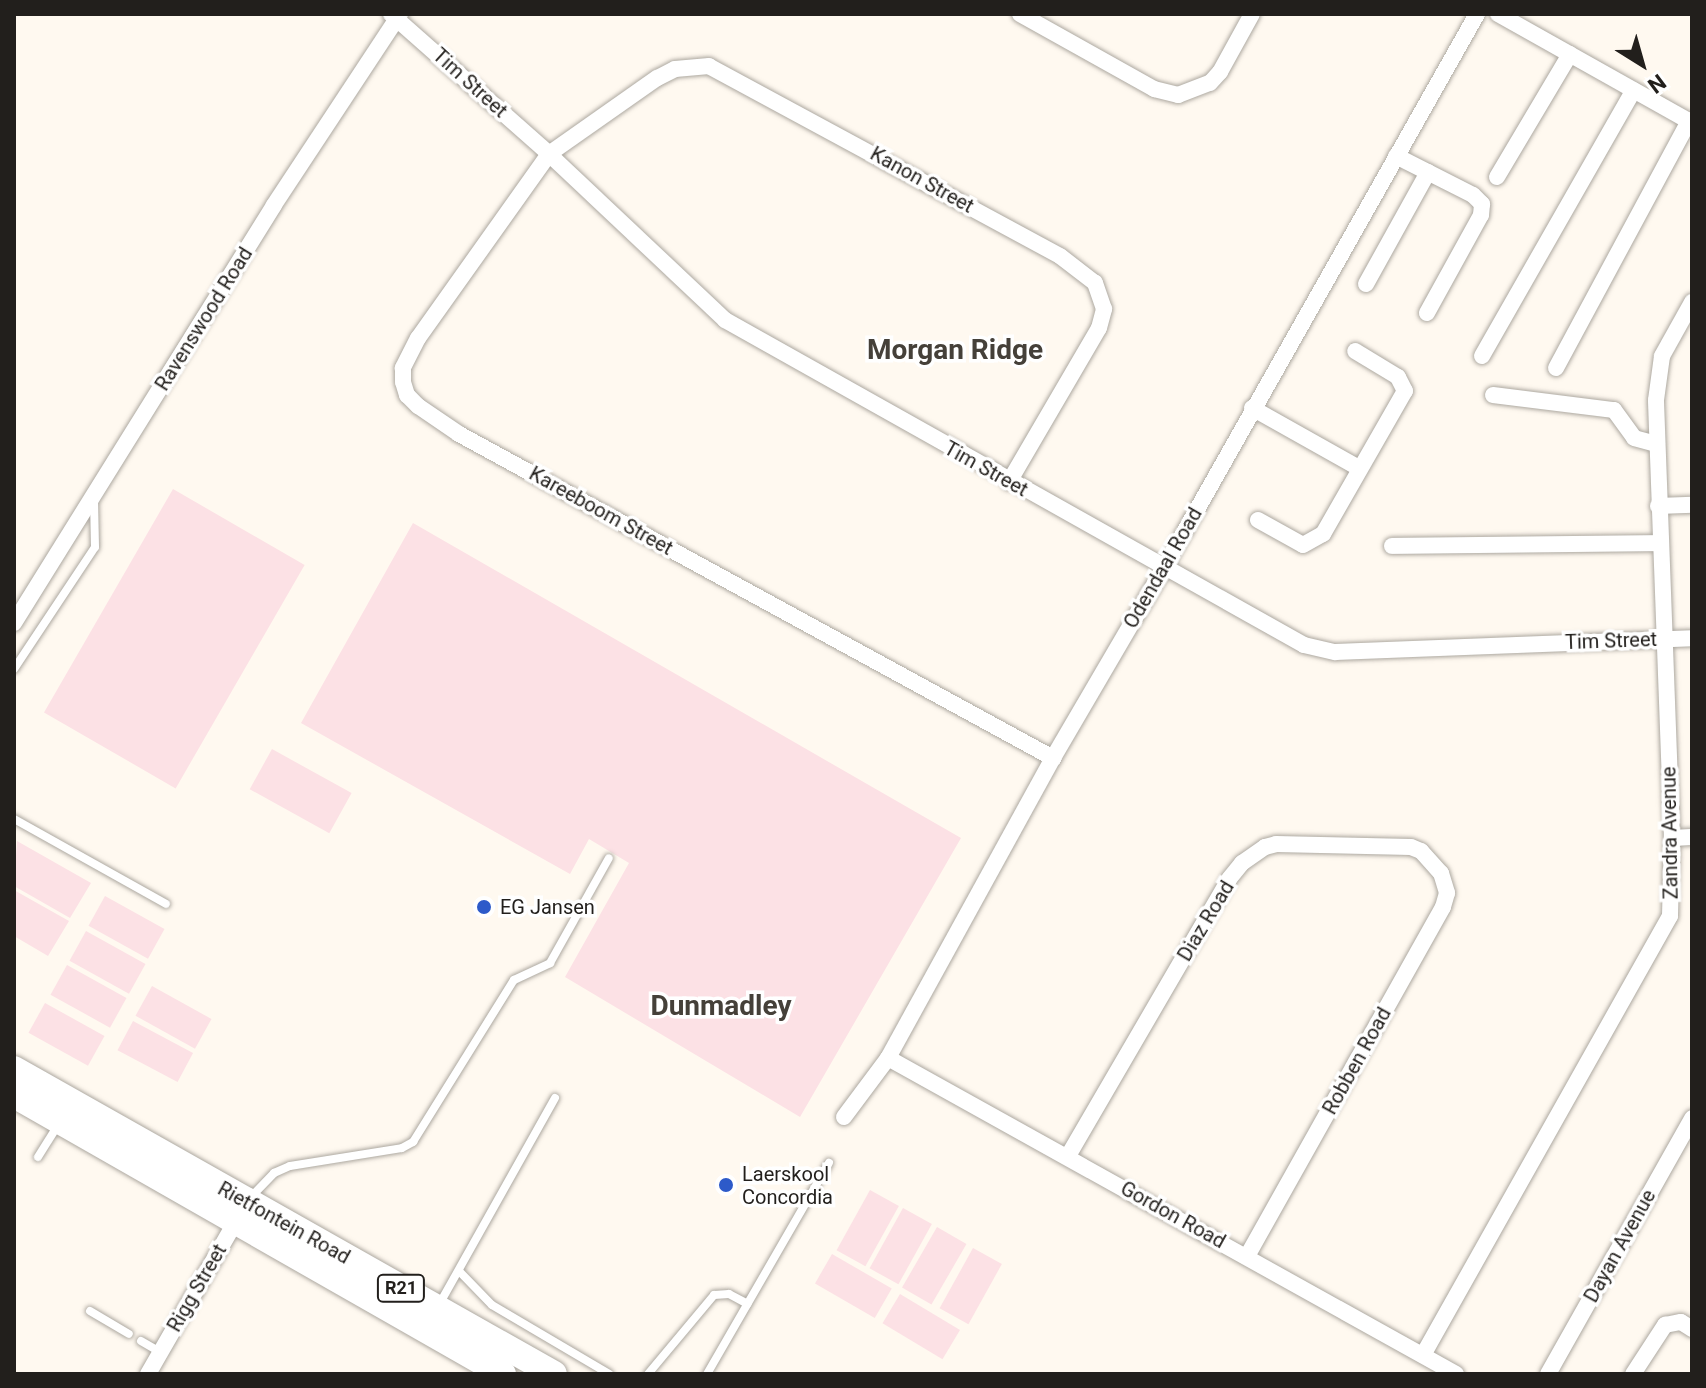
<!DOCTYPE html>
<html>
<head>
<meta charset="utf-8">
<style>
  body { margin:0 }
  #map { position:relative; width:1706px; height:1388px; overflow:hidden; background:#fff9f0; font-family:Roboto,sans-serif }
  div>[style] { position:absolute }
  .green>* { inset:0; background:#fce1e5; transform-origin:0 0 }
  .roads { filter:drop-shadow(0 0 2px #ada8a0) drop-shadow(0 0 2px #ada8a0) }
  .service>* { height:8px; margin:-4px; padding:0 4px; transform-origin:4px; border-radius:4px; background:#fff }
  .minor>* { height:16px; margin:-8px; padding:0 8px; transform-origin:8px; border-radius:8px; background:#fff }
  .primary>* { height:26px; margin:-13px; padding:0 13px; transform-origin:13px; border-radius:13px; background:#fff }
  .dots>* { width:22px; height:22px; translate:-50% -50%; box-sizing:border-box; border:4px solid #fff; border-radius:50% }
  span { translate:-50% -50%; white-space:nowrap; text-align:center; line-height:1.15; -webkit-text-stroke:7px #fff; paint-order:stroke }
  .shield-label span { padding:2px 6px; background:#fff; border:2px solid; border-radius:6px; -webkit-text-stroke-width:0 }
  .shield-label { font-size:18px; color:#221f1c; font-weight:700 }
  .street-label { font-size:20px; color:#221f1c }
  .poi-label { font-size:20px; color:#221f1c }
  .left { translate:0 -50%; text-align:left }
  .district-label { font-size:28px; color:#454039; font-weight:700 }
  .frame { position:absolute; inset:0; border:16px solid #221f1c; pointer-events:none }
  .north { position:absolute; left:1602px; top:24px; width:80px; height:80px; -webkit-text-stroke:6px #fff; paint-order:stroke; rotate:143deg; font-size:22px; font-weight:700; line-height:32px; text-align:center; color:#221f1c }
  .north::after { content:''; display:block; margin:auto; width:28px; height:36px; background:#221f1c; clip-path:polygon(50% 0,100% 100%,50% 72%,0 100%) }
</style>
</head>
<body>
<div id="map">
  <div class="green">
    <div style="left:173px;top:489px;width:152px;height:258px;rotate:30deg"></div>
    <div style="clip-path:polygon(413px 523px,961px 838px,800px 1117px,565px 977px,629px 863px,589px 839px,570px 874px,301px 723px)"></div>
    <div style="left:272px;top:749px;width:91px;height:46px;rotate:29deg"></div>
    <div style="clip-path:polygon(17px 841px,91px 883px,70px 918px,14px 886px)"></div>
    <div style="clip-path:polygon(14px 890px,69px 921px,48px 956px,14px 936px)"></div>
    <div style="left:105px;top:896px;width:68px;height:34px;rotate:29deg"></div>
    <div style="left:86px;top:931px;width:68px;height:34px;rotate:29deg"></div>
    <div style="left:67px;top:965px;width:68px;height:34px;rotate:29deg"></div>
    <div style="left:152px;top:986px;width:68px;height:34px;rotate:29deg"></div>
    <div style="left:45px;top:1003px;width:68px;height:34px;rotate:29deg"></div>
    <div style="left:133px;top:1021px;width:68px;height:33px;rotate:28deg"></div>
    <div style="left:870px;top:1190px;width:33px;height:69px;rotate:29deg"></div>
    <div style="left:903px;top:1208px;width:33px;height:69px;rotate:29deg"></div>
    <div style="left:937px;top:1227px;width:34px;height:70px;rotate:30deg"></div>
    <div style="left:973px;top:1248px;width:33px;height:69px;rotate:29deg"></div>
    <div style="left:832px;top:1254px;width:69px;height:34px;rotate:30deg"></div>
    <div style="left:900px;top:1294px;width:70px;height:34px;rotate:31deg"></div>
  </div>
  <div class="roads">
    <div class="service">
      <div style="left:14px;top:669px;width:146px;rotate:-56.4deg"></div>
      <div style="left:95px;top:547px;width:47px;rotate:-91.2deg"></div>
      <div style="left:14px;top:819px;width:174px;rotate:29.2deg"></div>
      <div style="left:38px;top:1157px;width:36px;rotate:-58deg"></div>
      <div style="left:249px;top:1199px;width:36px;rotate:-46deg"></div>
      <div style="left:274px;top:1173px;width:17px;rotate:-24deg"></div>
      <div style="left:290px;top:1166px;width:113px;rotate:-9.1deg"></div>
      <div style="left:402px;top:1148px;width:13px;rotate:-29deg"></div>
      <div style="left:413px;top:1142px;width:191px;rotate:-58.1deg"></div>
      <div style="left:514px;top:980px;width:40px;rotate:-25deg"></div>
      <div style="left:550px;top:963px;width:120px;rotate:-60.7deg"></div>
      <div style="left:459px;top:1271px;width:47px;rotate:45.9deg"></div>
      <div style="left:492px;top:1305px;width:136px;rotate:30.5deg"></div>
      <div style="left:440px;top:1303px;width:235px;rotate:-60.7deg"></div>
      <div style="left:90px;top:1311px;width:45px;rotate:30.5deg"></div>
      <div style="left:141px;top:1341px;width:22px;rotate:30deg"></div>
      <div style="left:648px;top:1374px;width:103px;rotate:-50.1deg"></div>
      <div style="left:714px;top:1295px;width:15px;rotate:-4deg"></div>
      <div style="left:729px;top:1294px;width:21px;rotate:28deg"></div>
      <div style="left:707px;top:1374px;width:244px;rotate:-60deg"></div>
    </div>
    <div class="minor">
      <div style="left:391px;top:14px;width:211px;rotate:41.5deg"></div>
      <div style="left:549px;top:154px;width:242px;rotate:43.3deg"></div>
      <div style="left:725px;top:320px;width:664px;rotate:29.31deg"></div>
      <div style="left:1304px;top:645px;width:32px;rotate:13deg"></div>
      <div style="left:1335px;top:652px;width:357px;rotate:-2.2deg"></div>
      <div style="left:1020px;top:14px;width:154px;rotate:29.2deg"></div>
      <div style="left:1154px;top:89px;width:25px;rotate:14deg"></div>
      <div style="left:1178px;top:95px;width:34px;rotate:-21deg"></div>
      <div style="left:1210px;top:83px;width:15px;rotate:-48deg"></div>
      <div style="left:1220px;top:72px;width:66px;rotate:-61.1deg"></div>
      <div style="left:1498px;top:14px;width:223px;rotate:29.3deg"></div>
      <div style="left:1396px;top:156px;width:86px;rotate:26.9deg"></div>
      <div style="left:1473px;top:195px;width:13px;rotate:45deg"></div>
      <div style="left:1482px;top:204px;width:11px;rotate:95deg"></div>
      <div style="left:1481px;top:215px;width:112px;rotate:118.9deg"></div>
      <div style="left:1497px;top:177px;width:143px;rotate:-59.3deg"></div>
      <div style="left:1366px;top:284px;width:128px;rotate:-61deg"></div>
      <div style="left:1482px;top:356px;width:306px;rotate:-60.3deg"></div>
      <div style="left:1556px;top:368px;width:281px;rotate:-61.7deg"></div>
      <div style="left:1493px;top:395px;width:122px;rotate:7.1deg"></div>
      <div style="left:1614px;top:410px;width:34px;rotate:54deg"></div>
      <div style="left:1634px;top:438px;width:24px;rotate:15deg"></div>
      <div style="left:1252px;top:408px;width:123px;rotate:29.3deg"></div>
      <div style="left:1009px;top:482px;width:178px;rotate:-59.7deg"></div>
      <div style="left:1099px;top:328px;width:20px;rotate:-75deg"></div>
      <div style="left:1104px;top:309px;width:28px;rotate:-109deg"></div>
      <div style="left:1095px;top:283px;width:44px;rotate:-142.4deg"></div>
      <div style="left:1060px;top:256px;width:399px;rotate:-151.6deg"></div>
      <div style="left:709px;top:66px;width:34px;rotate:175deg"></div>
      <div style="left:675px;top:69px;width:20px;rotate:153deg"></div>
      <div style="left:657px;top:78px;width:132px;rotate:144.9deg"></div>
      <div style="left:549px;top:154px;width:226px;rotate:125.4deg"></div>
      <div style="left:418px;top:338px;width:34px;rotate:117deg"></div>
      <div style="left:403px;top:368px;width:14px;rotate:90deg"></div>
      <div style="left:403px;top:382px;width:14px;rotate:73deg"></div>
      <div style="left:407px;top:395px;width:16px;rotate:45deg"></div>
      <div style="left:418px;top:406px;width:50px;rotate:34.3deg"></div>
      <div style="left:459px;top:434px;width:677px;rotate:28.61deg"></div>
      <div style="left:1658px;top:506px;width:34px;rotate:-2deg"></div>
      <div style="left:1258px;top:520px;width:51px;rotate:29.1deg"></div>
      <div style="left:1303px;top:545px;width:23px;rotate:-29deg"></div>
      <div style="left:1323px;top:534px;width:165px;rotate:-60.2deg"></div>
      <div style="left:1405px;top:391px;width:16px;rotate:-117deg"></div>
      <div style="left:1398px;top:377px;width:50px;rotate:-148.8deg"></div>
      <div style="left:1392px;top:546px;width:267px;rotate:-0.6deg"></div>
      <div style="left:14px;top:623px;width:492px;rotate:-58.1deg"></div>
      <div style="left:274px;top:205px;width:229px;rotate:-56.6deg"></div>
      <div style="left:1672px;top:838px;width:20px;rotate:-3deg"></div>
      <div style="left:888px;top:1058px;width:650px;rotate:29.09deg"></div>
      <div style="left:844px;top:1117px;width:74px;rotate:-53.3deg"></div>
      <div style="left:888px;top:1058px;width:342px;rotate:-61.2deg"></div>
      <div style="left:1053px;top:758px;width:220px;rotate:-59.7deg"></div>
      <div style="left:1164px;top:568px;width:636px;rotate:-60.53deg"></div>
      <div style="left:1068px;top:1156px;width:320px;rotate:-59.8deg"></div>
      <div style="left:1229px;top:879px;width:21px;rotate:-51deg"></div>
      <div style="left:1242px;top:863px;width:28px;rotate:-35deg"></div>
      <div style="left:1265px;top:847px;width:11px;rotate:-15deg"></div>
      <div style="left:1276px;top:844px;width:135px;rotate:1.3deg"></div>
      <div style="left:1411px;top:847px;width:11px;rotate:22deg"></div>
      <div style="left:1421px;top:851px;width:30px;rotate:48deg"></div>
      <div style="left:1441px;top:873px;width:21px;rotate:73deg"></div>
      <div style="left:1447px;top:893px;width:15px;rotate:106deg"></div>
      <div style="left:1443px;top:907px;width:400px;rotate:119.3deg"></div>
      <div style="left:1423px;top:1355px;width:504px;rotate:-60.64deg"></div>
      <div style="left:1670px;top:916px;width:78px;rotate:-88.5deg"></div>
      <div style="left:1672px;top:838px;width:438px;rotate:-92.1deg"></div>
      <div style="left:1656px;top:400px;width:44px;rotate:-82.2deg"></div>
      <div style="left:1662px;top:356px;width:62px;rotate:-60.9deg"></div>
      <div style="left:148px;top:1374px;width:185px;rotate:-60.1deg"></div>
      <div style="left:1548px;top:1374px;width:294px;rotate:-60.6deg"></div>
      <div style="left:1633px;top:1374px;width:59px;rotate:-56.9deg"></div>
      <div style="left:1665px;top:1325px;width:16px;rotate:-11deg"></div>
      <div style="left:1681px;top:1322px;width:13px;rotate:32deg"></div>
    </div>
    <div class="primary">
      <div style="left:14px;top:1069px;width:620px;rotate:29.46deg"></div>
      <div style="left:14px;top:1095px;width:563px;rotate:29.71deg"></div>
    </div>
  </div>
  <div class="dots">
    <div style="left:484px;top:907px;background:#2d5ac9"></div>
    <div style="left:726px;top:1185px;background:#2d5ac9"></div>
  </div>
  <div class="shield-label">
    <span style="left:401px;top:1288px">R21</span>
  </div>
  <div class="street-label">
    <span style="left:470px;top:83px;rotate:42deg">Tim Street</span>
    <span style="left:922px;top:180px;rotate:29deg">Kanon Street</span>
    <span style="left:204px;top:319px;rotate:-58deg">Ravenswood Road</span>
    <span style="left:986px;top:469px;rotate:29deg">Tim Street</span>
    <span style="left:601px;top:511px;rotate:29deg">Kareeboom Street</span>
    <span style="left:1163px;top:568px;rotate:-60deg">Odendaal Road</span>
    <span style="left:1611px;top:641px;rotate:-2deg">Tim Street</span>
    <span style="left:1670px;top:833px;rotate:-91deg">Zandra Avenue</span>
    <span style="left:1206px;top:921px;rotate:-59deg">Diaz Road</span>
    <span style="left:1357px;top:1061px;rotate:-61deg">Robben Road</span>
    <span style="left:1173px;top:1215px;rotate:29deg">Gordon Road</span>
    <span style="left:284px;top:1223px;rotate:29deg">Rietfontein Road</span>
    <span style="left:1620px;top:1246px;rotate:-61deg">Dayan Avenue</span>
    <span style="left:197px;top:1288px;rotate:-60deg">Rigg Street</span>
  </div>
  <div class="poi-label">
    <span class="left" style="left:500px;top:907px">EG Jansen</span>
    <span class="left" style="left:742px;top:1186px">Laerskool<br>Concordia</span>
  </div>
  <div class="district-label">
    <span style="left:955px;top:350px">Morgan Ridge</span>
    <span style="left:721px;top:1006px">Dunmadley</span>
  </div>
  <div class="frame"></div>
  <div class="north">N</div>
</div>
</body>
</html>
